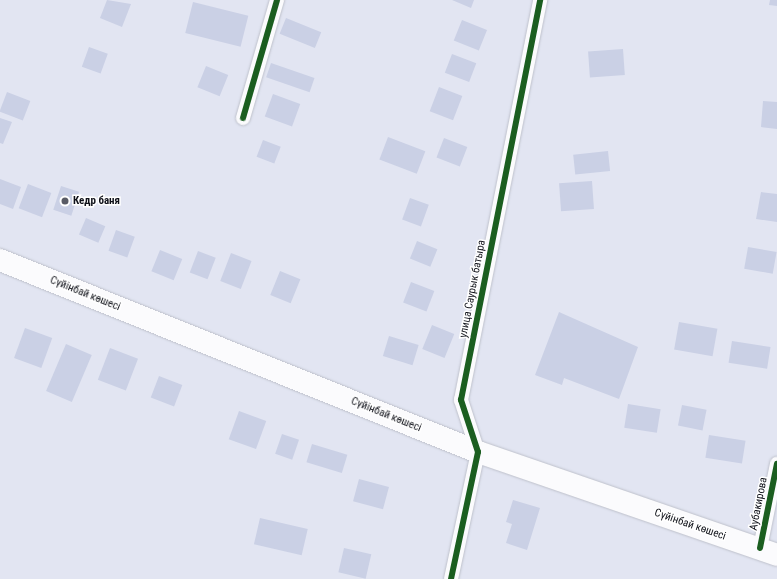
<!DOCTYPE html>
<html>
<head>
<meta charset="utf-8">
<style>
  body { margin:0 }
  #map { position:relative; width:777px; height:579px; overflow:hidden; background:#e2e5f2; font-family:"Roboto Condensed",sans-serif }
  div>[style] { position:absolute }
  .building>* { inset:0; background:#cad0e5; transform-origin:0 0 }
  .roads { filter:drop-shadow(0 0 1px #bec1cb) drop-shadow(0 0 1px #bec1cb) }
  .minor>* { height:14px; margin:-7px; padding:0 7px; transform-origin:7px; border-radius:7px; background:#fbfbfd }
  .primary>* { height:22px; margin:-11px; padding:0 11px; transform-origin:11px; border-radius:11px; background:#fbfbfd }
  .cycleway>* { height:6px; margin:-3px; padding:0 3px; transform-origin:3px; border-radius:3px; background:#1b5e20 }
  .dots>* { width:11px; height:11px; translate:-50% -50%; box-sizing:border-box; border:2px solid #fff; border-radius:50% }
  span { translate:-50% -50%; white-space:nowrap; text-align:center; line-height:1.15; -webkit-text-stroke:3px #fff; paint-order:stroke }
  .poi-label { font-size:11px; color:#0f1119; font-weight:700 }
  .left { translate:0 -50%; text-align:left }
  .street-label { font-size:11px; color:#0f1119 }
</style>
</head>
<body>
<div id="map">
  <div class="building">
    <div style="clip-path:polygon(107px 0,131px 4px,122px 27px,100px 18px)"></div>
    <div style="clip-path:polygon(452px 0,474px 0,471px 8px)"></div>
    <div style="clip-path:polygon(770px 0,777px 0,777px 6px,769px 5px)"></div>
    <div style="left:193px;top:2px;width:57px;height:32px;rotate:14deg"></div>
    <div style="left:286px;top:18px;width:38px;height:17px;rotate:22deg"></div>
    <div style="left:462px;top:20px;width:27px;height:22px;rotate:22deg"></div>
    <div style="left:89px;top:47px;width:20px;height:21px;rotate:20deg"></div>
    <div style="left:623px;top:49px;width:26px;height:35px;rotate:86deg"></div>
    <div style="left:452px;top:54px;width:26px;height:20px;rotate:21deg"></div>
    <div style="left:271px;top:63px;width:46px;height:15px;rotate:19deg"></div>
    <div style="left:206px;top:66px;width:24px;height:23px;rotate:22deg"></div>
    <div style="left:439px;top:87px;width:25px;height:26px;rotate:21deg"></div>
    <div style="left:7px;top:92px;width:25px;height:21px;rotate:21deg"></div>
    <div style="left:273px;top:94px;width:29px;height:24px;rotate:20deg"></div>
    <div style="clip-path:polygon(763px 101px,777px 102px,777px 129px,761px 127px)"></div>
    <div style="clip-path:polygon(0 118px,12px 122px,3px 144px,0 143px)"></div>
    <div style="left:388px;top:137px;width:40px;height:24px;rotate:21deg"></div>
    <div style="left:444px;top:138px;width:25px;height:21px;rotate:21deg"></div>
    <div style="left:263px;top:140px;width:19px;height:18px;rotate:21deg"></div>
    <div style="left:608px;top:151px;width:20px;height:35px;rotate:84deg"></div>
    <div style="clip-path:polygon(0 179px,21px 187px,13px 209px,0 204px)"></div>
    <div style="left:592px;top:181px;width:28px;height:33px;rotate:86deg"></div>
    <div style="left:28px;top:184px;width:25px;height:26px;rotate:21deg"></div>
    <div style="left:61px;top:186px;width:19px;height:25px;rotate:18deg"></div>
    <div style="clip-path:polygon(761px 192px,777px 194px,777px 222px,756px 219px)"></div>
    <div style="left:410px;top:198px;width:20px;height:23px;rotate:20deg"></div>
    <div style="left:86px;top:218px;width:21px;height:18px;rotate:23deg"></div>
    <div style="left:116px;top:230px;width:20px;height:22px;rotate:20deg"></div>
    <div style="left:417px;top:241px;width:22px;height:19px;rotate:22deg"></div>
    <div style="left:748px;top:247px;width:29px;height:22px;rotate:10deg"></div>
    <div style="left:160px;top:250px;width:24px;height:23px;rotate:22deg"></div>
    <div style="left:198px;top:251px;width:19px;height:23px;rotate:21deg"></div>
    <div style="left:231px;top:253px;width:22px;height:30px;rotate:21deg"></div>
    <div style="left:280px;top:271px;width:22px;height:26px;rotate:22deg"></div>
    <div style="left:411px;top:282px;width:25px;height:22px;rotate:21deg"></div>
    <div style="clip-path:polygon(559px 312px,638px 347px,619px 399px,564px 378px,562px 385px,535px 375px)"></div>
    <div style="left:679px;top:322px;width:39px;height:28px;rotate:10deg"></div>
    <div style="left:432px;top:325px;width:24px;height:26px;rotate:22deg"></div>
    <div style="left:25px;top:328px;width:29px;height:32px;rotate:20deg"></div>
    <div style="left:389px;top:336px;width:31px;height:21px;rotate:17deg"></div>
    <div style="left:732px;top:341px;width:39px;height:22px;rotate:9deg"></div>
    <div style="left:66px;top:344px;width:28px;height:51px;rotate:23deg"></div>
    <div style="left:110px;top:348px;width:30px;height:34px;rotate:21deg"></div>
    <div style="left:159px;top:376px;width:25px;height:23px;rotate:21deg"></div>
    <div style="left:628px;top:404px;width:33px;height:24px;rotate:9deg"></div>
    <div style="left:682px;top:405px;width:25px;height:21px;rotate:11deg"></div>
    <div style="left:239px;top:411px;width:29px;height:30px;rotate:20deg"></div>
    <div style="left:282px;top:434px;width:18px;height:21px;rotate:19deg"></div>
    <div style="left:709px;top:435px;width:37px;height:23px;rotate:9deg"></div>
    <div style="left:312px;top:444px;width:37px;height:19px;rotate:17deg"></div>
    <div style="left:359px;top:479px;width:31px;height:23px;rotate:15deg"></div>
    <div style="clip-path:polygon(513px 500px,540px 508px,527px 550px,506px 543px,512px 524px,506px 522px)"></div>
    <div style="left:260px;top:518px;width:49px;height:27px;rotate:13deg"></div>
    <div style="left:344px;top:548px;width:28px;height:25px;rotate:13deg"></div>
  </div>
  <div class="roads">
    <div class="minor">
      <div style="left:243px;top:118px;width:123px;rotate:-73.9deg"></div>
      <div style="left:760px;top:548px;width:86px;rotate:-78.6deg"></div>
      <div style="left:451px;top:579px;width:130px;rotate:-78deg"></div>
      <div style="left:478px;top:452px;width:55px;rotate:-108.1deg"></div>
      <div style="left:461px;top:400px;width:408px;rotate:-78.8deg"></div>
    </div>
    <div class="primary">
      <div style="left:0;top:260px;width:515px;rotate:21.88deg"></div>
      <div style="left:478px;top:452px;width:316px;rotate:19deg"></div>
    </div>
  </div>
  <div class="cycleway">
    <div style="left:243px;top:118px;width:123px;rotate:-73.9deg"></div>
    <div style="left:760px;top:548px;width:86px;rotate:-78.6deg"></div>
    <div style="left:451px;top:579px;width:130px;rotate:-78deg"></div>
    <div style="left:478px;top:452px;width:55px;rotate:-108.1deg"></div>
    <div style="left:461px;top:400px;width:408px;rotate:-78.8deg"></div>
  </div>
  <div class="dots">
    <div style="left:65px;top:201px;background:#595b65"></div>
  </div>
  <div class="poi-label">
    <span class="left" style="left:73px;top:201px">Кедр баня</span>
  </div>
  <div class="street-label">
    <span style="left:473px;top:289px;rotate:-79deg">улица Саурык батыра</span>
    <span style="left:85px;top:294px;rotate:22deg">Сүйінбай көшесі</span>
    <span style="left:386px;top:415px;rotate:22deg">Сүйінбай көшесі</span>
    <span style="left:759px;top:504px;rotate:-79deg">Аубакирова</span>
    <span style="left:690px;top:525px;rotate:19deg">Сүйінбай көшесі</span>
  </div>
</div>
</body>
</html>
